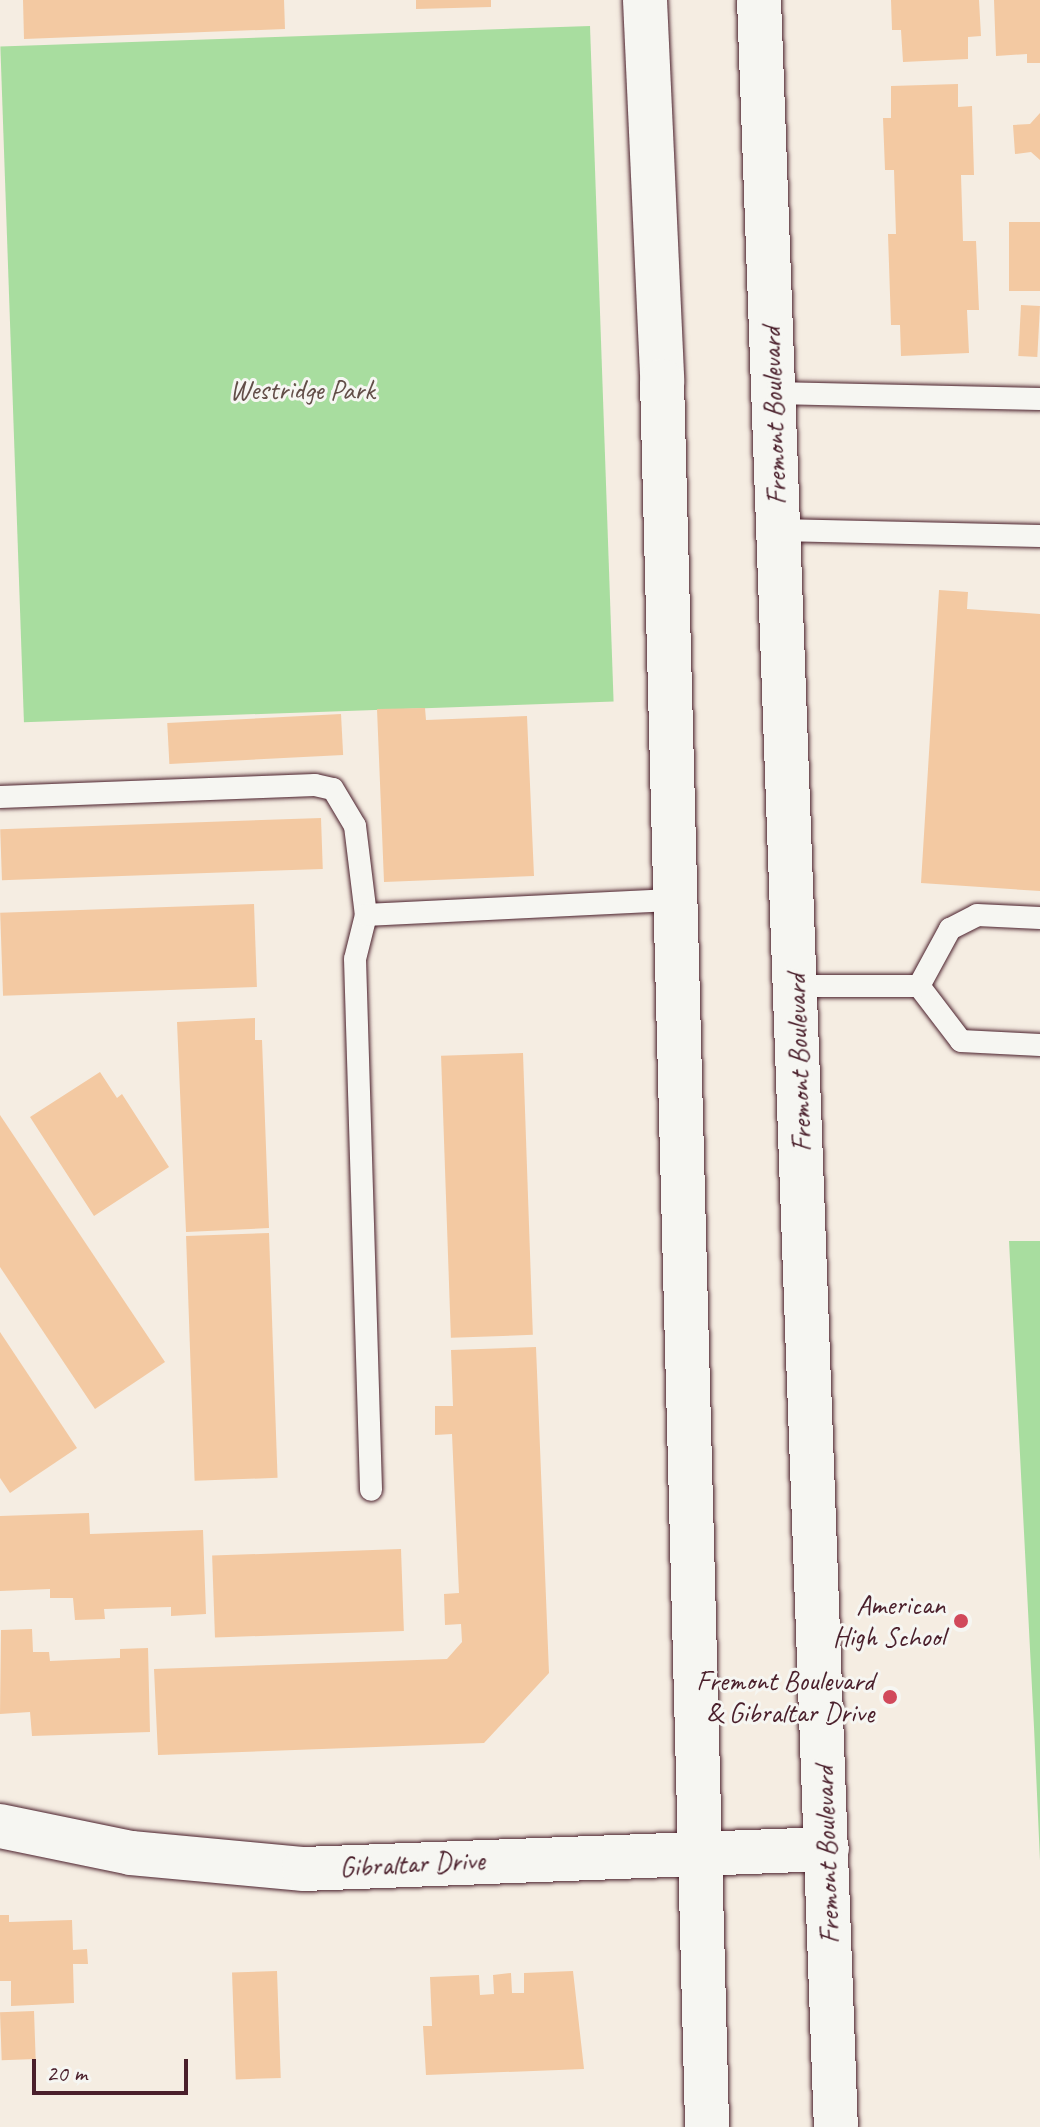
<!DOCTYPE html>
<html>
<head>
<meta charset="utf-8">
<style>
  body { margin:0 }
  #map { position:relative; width:1040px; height:2127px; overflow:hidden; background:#f5ede2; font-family:Caveat,sans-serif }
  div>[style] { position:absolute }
  .green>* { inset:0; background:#a8dd9f; transform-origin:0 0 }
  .building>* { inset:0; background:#f3c9a2; transform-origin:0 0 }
  .roads { filter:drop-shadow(0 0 2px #4a1f2b) drop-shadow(0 0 2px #4a1f2b) }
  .lane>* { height:22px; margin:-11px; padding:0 11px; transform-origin:11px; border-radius:11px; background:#f6f6f2 }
  .street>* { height:44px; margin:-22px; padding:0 22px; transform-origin:22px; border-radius:22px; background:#f6f6f2 }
  .primary>* { height:44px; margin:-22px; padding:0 22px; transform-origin:22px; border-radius:22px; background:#f6f6f2 }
  .dots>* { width:22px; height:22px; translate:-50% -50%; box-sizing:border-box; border:4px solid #f6f6f2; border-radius:50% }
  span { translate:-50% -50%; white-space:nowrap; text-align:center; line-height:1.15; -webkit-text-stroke:6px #f6f6f2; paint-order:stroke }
  .park-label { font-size:28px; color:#624e48 }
  .street-label { font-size:28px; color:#4a1f2b }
  .poi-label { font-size:28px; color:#4a1f2b }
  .right { translate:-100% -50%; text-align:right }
  .scale { position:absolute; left:32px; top:2059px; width:156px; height:36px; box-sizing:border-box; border:4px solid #4a1f2b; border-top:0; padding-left:10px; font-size:24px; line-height:28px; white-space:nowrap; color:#4a1f2b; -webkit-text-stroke:6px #f6f6f2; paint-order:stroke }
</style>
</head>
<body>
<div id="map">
  <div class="green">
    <div style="left:590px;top:26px;width:676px;height:590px;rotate:88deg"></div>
    <div style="clip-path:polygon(1009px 1241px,1040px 1241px,1040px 1861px,1034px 1727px)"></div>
  </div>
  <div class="building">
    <div style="clip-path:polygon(23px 0,284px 0,285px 29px,24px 39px)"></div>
    <div style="clip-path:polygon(416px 0,491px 0,491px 7px,416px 9px)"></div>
    <div style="clip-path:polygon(891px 0,979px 0,981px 36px,968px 37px,968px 59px,903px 62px,901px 30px,892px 30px)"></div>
    <div style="clip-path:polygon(994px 0,1040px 0,1040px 63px,1027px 63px,1027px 54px,996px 56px)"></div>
    <div style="clip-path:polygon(958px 84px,958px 107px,972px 106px,974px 175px,961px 175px,963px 241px,976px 241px,979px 310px,967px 310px,969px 353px,901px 356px,900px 325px,891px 325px,888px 234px,896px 234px,894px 170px,885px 170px,883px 118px,891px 118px,891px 86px)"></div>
    <div style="clip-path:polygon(1040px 113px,1040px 160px,1031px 152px,1015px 154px,1013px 125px,1030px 124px)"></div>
    <div style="left:1040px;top:222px;width:69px;height:31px;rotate:90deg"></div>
    <div style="left:1021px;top:305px;width:19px;height:51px;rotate:3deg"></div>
    <div style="clip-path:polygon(939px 590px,968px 592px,967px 609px,1040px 614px,1040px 891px,921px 883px)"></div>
    <div style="clip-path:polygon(425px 708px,426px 720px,527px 716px,534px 876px,384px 882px,377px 709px)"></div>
    <div style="left:341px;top:714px;width:41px;height:174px;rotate:87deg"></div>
    <div style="left:321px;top:818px;width:51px;height:321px;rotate:88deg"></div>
    <div style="left:254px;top:904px;width:83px;height:254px;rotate:88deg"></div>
    <div style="clip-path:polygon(255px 1018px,255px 1040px,262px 1040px,269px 1228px,186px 1232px,177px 1022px)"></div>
    <div style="left:523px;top:1053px;width:282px;height:82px;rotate:88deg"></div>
    <div style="clip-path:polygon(100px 1072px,117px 1098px,122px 1094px,169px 1167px,94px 1216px,30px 1117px)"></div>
    <div style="clip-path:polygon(0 1115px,165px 1362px,95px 1409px,0 1267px)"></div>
    <div style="left:269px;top:1233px;width:245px;height:83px;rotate:88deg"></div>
    <div style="clip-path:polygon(0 1332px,77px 1448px,10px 1493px,0 1478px)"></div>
    <div style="clip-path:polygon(536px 1347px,549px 1673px,484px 1743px,158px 1755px,154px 1669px,447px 1659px,462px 1642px,461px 1624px,445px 1625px,444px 1594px,459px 1593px,452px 1434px,435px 1435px,435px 1406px,453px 1406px,451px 1350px)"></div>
    <div style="clip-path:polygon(89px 1513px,90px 1534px,203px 1530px,206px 1614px,171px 1616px,171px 1607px,104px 1609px,105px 1619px,75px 1620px,73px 1598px,50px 1598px,50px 1589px,0 1591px,0 1516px)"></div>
    <div style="left:401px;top:1549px;width:82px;height:189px;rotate:88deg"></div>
    <div style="clip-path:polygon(32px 1629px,33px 1652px,49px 1652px,50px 1661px,120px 1658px,120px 1649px,148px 1648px,150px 1732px,32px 1736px,30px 1712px,0 1714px,1px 1630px)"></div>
    <div style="clip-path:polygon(0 1915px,9px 1915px,9px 1922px,72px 1920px,73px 1950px,87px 1949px,88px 1964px,73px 1964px,74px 2003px,11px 2006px,11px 1981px,0 1981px)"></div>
    <div style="left:277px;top:1971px;width:107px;height:45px;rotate:88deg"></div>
    <div style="clip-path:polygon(573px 1971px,584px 2069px,426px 2075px,423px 2026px,432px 2026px,430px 1977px,479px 1975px,480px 1995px,494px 1994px,493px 1975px,511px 1973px,512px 1993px,524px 1993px,524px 1973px)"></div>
    <div style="left:34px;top:2011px;width:48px;height:34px;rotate:88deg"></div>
  </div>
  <div class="roads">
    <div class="lane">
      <div style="left:774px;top:393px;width:266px;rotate:1.3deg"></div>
      <div style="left:779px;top:530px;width:261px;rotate:1.3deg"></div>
      <div style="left:0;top:797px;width:315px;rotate:-2.2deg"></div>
      <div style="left:315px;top:785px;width:18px;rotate:13deg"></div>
      <div style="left:333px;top:789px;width:43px;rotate:59.3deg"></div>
      <div style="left:355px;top:826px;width:90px;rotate:83deg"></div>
      <div style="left:366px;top:915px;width:45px;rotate:104deg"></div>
      <div style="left:355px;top:959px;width:531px;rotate:88.27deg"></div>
      <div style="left:366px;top:915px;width:310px;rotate:-2.8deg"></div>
      <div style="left:796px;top:986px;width:123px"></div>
      <div style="left:919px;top:986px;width:69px;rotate:52.6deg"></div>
      <div style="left:961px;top:1041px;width:79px;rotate:2.9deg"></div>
      <div style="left:919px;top:986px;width:65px;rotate:-61.5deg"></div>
      <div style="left:950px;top:929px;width:30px;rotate:-27deg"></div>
      <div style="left:977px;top:915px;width:63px;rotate:2.7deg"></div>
    </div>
    <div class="street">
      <div style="left:0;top:1826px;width:134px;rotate:11.6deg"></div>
      <div style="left:131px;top:1853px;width:174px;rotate:5.3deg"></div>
      <div style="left:304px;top:1869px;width:523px;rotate:-2.19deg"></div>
    </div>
    <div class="primary">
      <div style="left:645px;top:0;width:381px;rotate:87.4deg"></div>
      <div style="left:662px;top:381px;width:1747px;rotate:88.52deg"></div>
      <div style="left:759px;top:0;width:2128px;rotate:87.93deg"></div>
    </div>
  </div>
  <div class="dots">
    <div style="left:961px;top:1621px;background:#d1495b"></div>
    <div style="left:890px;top:1697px;background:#d1495b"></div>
  </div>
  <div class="park-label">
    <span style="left:302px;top:390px">Westridge Park</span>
  </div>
  <div class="street-label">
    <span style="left:774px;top:416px;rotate:-92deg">Fremont Boulevard</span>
    <span style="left:799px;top:1063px;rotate:-92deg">Fremont Boulevard</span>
    <span style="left:827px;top:1855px;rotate:-92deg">Fremont Boulevard</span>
    <span style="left:412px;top:1864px;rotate:-3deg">Gibraltar Drive</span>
  </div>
  <div class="poi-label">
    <span class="right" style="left:945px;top:1621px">American<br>High School</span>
    <span class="right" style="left:874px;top:1697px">Fremont Boulevard<br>&amp; Gibraltar Drive</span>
  </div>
  <div class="scale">20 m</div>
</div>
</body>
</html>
